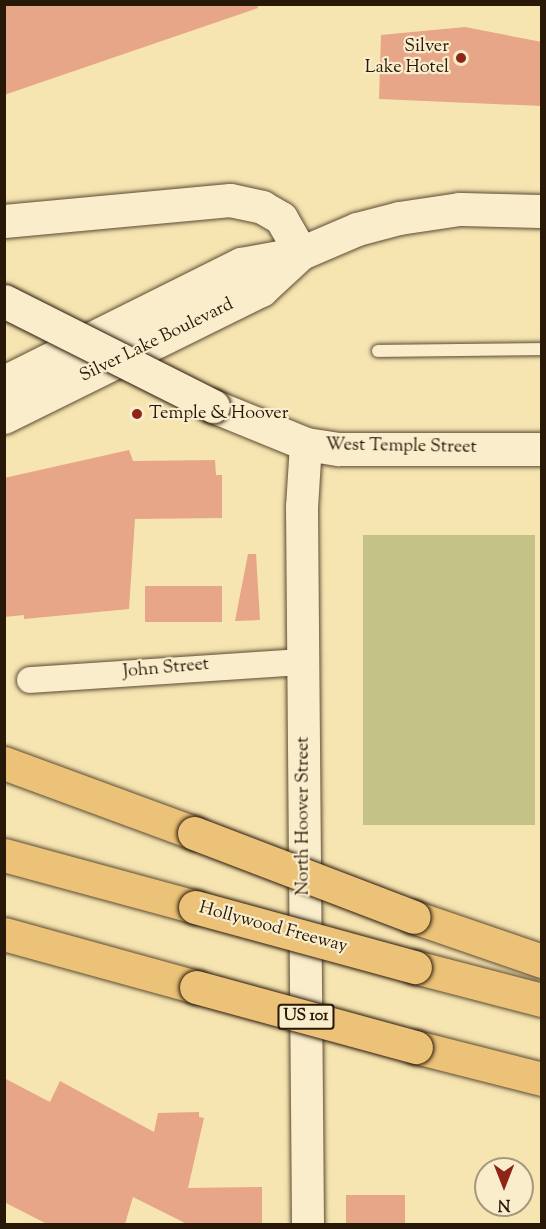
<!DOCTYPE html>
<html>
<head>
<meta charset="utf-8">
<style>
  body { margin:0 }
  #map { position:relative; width:546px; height:1229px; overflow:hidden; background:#f6e4b1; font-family:"Sorts Mill Goudy",serif }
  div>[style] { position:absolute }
  .green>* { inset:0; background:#c4c287; transform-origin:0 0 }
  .building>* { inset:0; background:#e8a688; transform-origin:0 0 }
  .roads { filter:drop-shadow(0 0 2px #5c4b32) drop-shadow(0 0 2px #5c4b32) }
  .service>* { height:12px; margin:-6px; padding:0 6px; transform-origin:6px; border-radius:6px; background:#f9edcc }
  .minor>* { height:26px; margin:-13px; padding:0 13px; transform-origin:13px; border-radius:13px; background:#f9edcc }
  .tertiary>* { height:32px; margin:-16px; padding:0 16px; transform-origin:16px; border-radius:16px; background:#f9edcc }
  .secondary>* { height:33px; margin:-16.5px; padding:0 16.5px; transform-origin:16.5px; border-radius:16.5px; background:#f9edcc }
  .motorway>* { height:33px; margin:-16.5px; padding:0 16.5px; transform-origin:16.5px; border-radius:16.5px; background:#ebc278 }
  .bridges { filter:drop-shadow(0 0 2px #281808) drop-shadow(0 0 2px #281808) }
  .secondary-bridge>* { height:33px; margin:-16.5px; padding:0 16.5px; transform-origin:16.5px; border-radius:16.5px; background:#f9edcc }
  .motorway-bridge>* { height:33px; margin:-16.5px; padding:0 16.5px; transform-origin:16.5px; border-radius:16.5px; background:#ebc278 }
  .dots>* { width:16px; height:16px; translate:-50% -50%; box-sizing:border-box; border:3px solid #f9edcc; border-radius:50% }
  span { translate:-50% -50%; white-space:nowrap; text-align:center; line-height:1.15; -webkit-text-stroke:4.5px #f9edcc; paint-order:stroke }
  .shield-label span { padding:2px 4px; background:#f9edcc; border:2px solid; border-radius:4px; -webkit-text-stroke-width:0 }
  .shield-label { font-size:16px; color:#281808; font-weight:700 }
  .poi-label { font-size:18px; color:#281808 }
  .right { translate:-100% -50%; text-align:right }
  .left { translate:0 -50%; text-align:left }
  .street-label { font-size:18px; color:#281808 }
  .frame { position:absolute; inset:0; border:6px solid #281808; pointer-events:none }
  .north { position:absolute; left:474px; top:1157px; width:60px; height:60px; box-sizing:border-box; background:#f9edcc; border:2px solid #a5987e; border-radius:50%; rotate:180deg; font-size:16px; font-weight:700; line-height:24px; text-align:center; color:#281808 }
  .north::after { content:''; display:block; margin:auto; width:21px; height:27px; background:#8f2418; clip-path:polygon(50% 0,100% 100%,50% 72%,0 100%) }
</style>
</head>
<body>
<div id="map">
  <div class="green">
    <div style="left:363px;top:535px;width:172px;height:290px"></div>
  </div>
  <div class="building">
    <div style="clip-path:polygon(4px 4px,257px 4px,258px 8px,4px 95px)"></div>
    <div style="clip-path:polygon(465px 27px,542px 42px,542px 106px,379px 99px,381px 35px)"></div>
    <div style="clip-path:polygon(129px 450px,133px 461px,215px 460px,216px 475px,222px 475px,222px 518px,135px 519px,129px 609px,24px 619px,24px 615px,4px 617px,4px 478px)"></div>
    <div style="clip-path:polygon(248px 554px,256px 554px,260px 620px,235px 621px)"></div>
    <div style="left:222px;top:586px;width:36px;height:77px;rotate:90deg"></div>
    <div style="clip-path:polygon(4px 1078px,50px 1102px,60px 1081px,154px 1132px,158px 1113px,199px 1112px,199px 1117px,204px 1118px,188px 1188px,262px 1187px,262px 1224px,187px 1224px,133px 1197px,125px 1224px,47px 1224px,4px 1202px)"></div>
    <div style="left:405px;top:1195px;width:29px;height:59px;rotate:90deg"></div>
  </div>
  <div class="roads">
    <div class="service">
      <div style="left:378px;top:351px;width:164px;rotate:-0.7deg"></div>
    </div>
    <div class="minor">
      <div style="left:30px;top:680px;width:274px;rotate:-3.8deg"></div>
    </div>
    <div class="tertiary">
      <div style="left:306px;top:444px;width:63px;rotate:93.6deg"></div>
      <div style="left:302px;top:507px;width:717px;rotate:89.52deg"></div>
    </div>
    <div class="secondary">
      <div style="left:4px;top:221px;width:227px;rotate:-5.3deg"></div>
      <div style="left:230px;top:200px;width:33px;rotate:12deg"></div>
      <div style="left:262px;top:207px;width:22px;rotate:30deg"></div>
      <div style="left:281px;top:218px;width:40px;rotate:60.3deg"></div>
      <div style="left:4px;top:382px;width:265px;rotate:-26.5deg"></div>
      <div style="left:241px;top:264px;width:61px;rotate:-10.4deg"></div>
      <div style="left:301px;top:253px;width:61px;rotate:-23.2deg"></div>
      <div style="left:357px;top:229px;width:43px;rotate:-14.7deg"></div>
      <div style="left:399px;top:218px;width:61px;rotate:-8.5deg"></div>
      <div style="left:459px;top:209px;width:83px;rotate:1.4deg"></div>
      <div style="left:213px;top:406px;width:100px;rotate:22.2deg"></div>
      <div style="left:306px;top:444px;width:33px;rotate:9deg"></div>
      <div style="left:339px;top:449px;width:203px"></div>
      <div style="left:4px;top:417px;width:287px;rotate:-26.3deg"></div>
      <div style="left:261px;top:290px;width:54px;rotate:-42.8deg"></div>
    </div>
    <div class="motorway">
      <div style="left:4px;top:763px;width:202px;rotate:20.2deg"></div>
      <div style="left:4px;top:855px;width:198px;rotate:15.2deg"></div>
      <div style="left:414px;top:917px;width:135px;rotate:19deg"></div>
      <div style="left:4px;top:934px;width:199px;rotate:15.4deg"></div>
      <div style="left:415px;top:967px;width:131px;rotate:14.6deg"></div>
      <div style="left:416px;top:1047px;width:130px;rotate:14.3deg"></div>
    </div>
  </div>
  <div class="bridges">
    <div class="secondary-bridge">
      <div style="left:4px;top:301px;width:234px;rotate:26.7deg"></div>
    </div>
    <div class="motorway-bridge">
      <div style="left:194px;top:833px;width:235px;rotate:20.9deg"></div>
      <div style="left:195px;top:907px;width:228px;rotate:15.3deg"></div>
      <div style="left:196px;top:987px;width:228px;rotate:15.3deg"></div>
    </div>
  </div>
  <div class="dots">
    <div style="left:461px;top:58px;background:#8f2418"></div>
    <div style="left:137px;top:414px;background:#8f2418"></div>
  </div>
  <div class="shield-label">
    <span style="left:306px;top:1017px">US 101</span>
  </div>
  <div class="poi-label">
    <span class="right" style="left:449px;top:58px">Silver<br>Lake Hotel</span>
    <span class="left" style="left:149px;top:414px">Temple &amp; Hoover</span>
  </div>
  <div class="street-label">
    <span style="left:157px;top:341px;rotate:-26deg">Silver Lake Boulevard</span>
    <span style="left:401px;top:447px;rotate:1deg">West Temple Street</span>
    <span style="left:166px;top:669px;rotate:-5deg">John Street</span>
    <span style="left:304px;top:816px;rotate:-90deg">North Hoover Street</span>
    <span style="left:273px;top:928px;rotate:15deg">Hollywood Freeway</span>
  </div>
  <div class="frame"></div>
  <div class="north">N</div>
</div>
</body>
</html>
